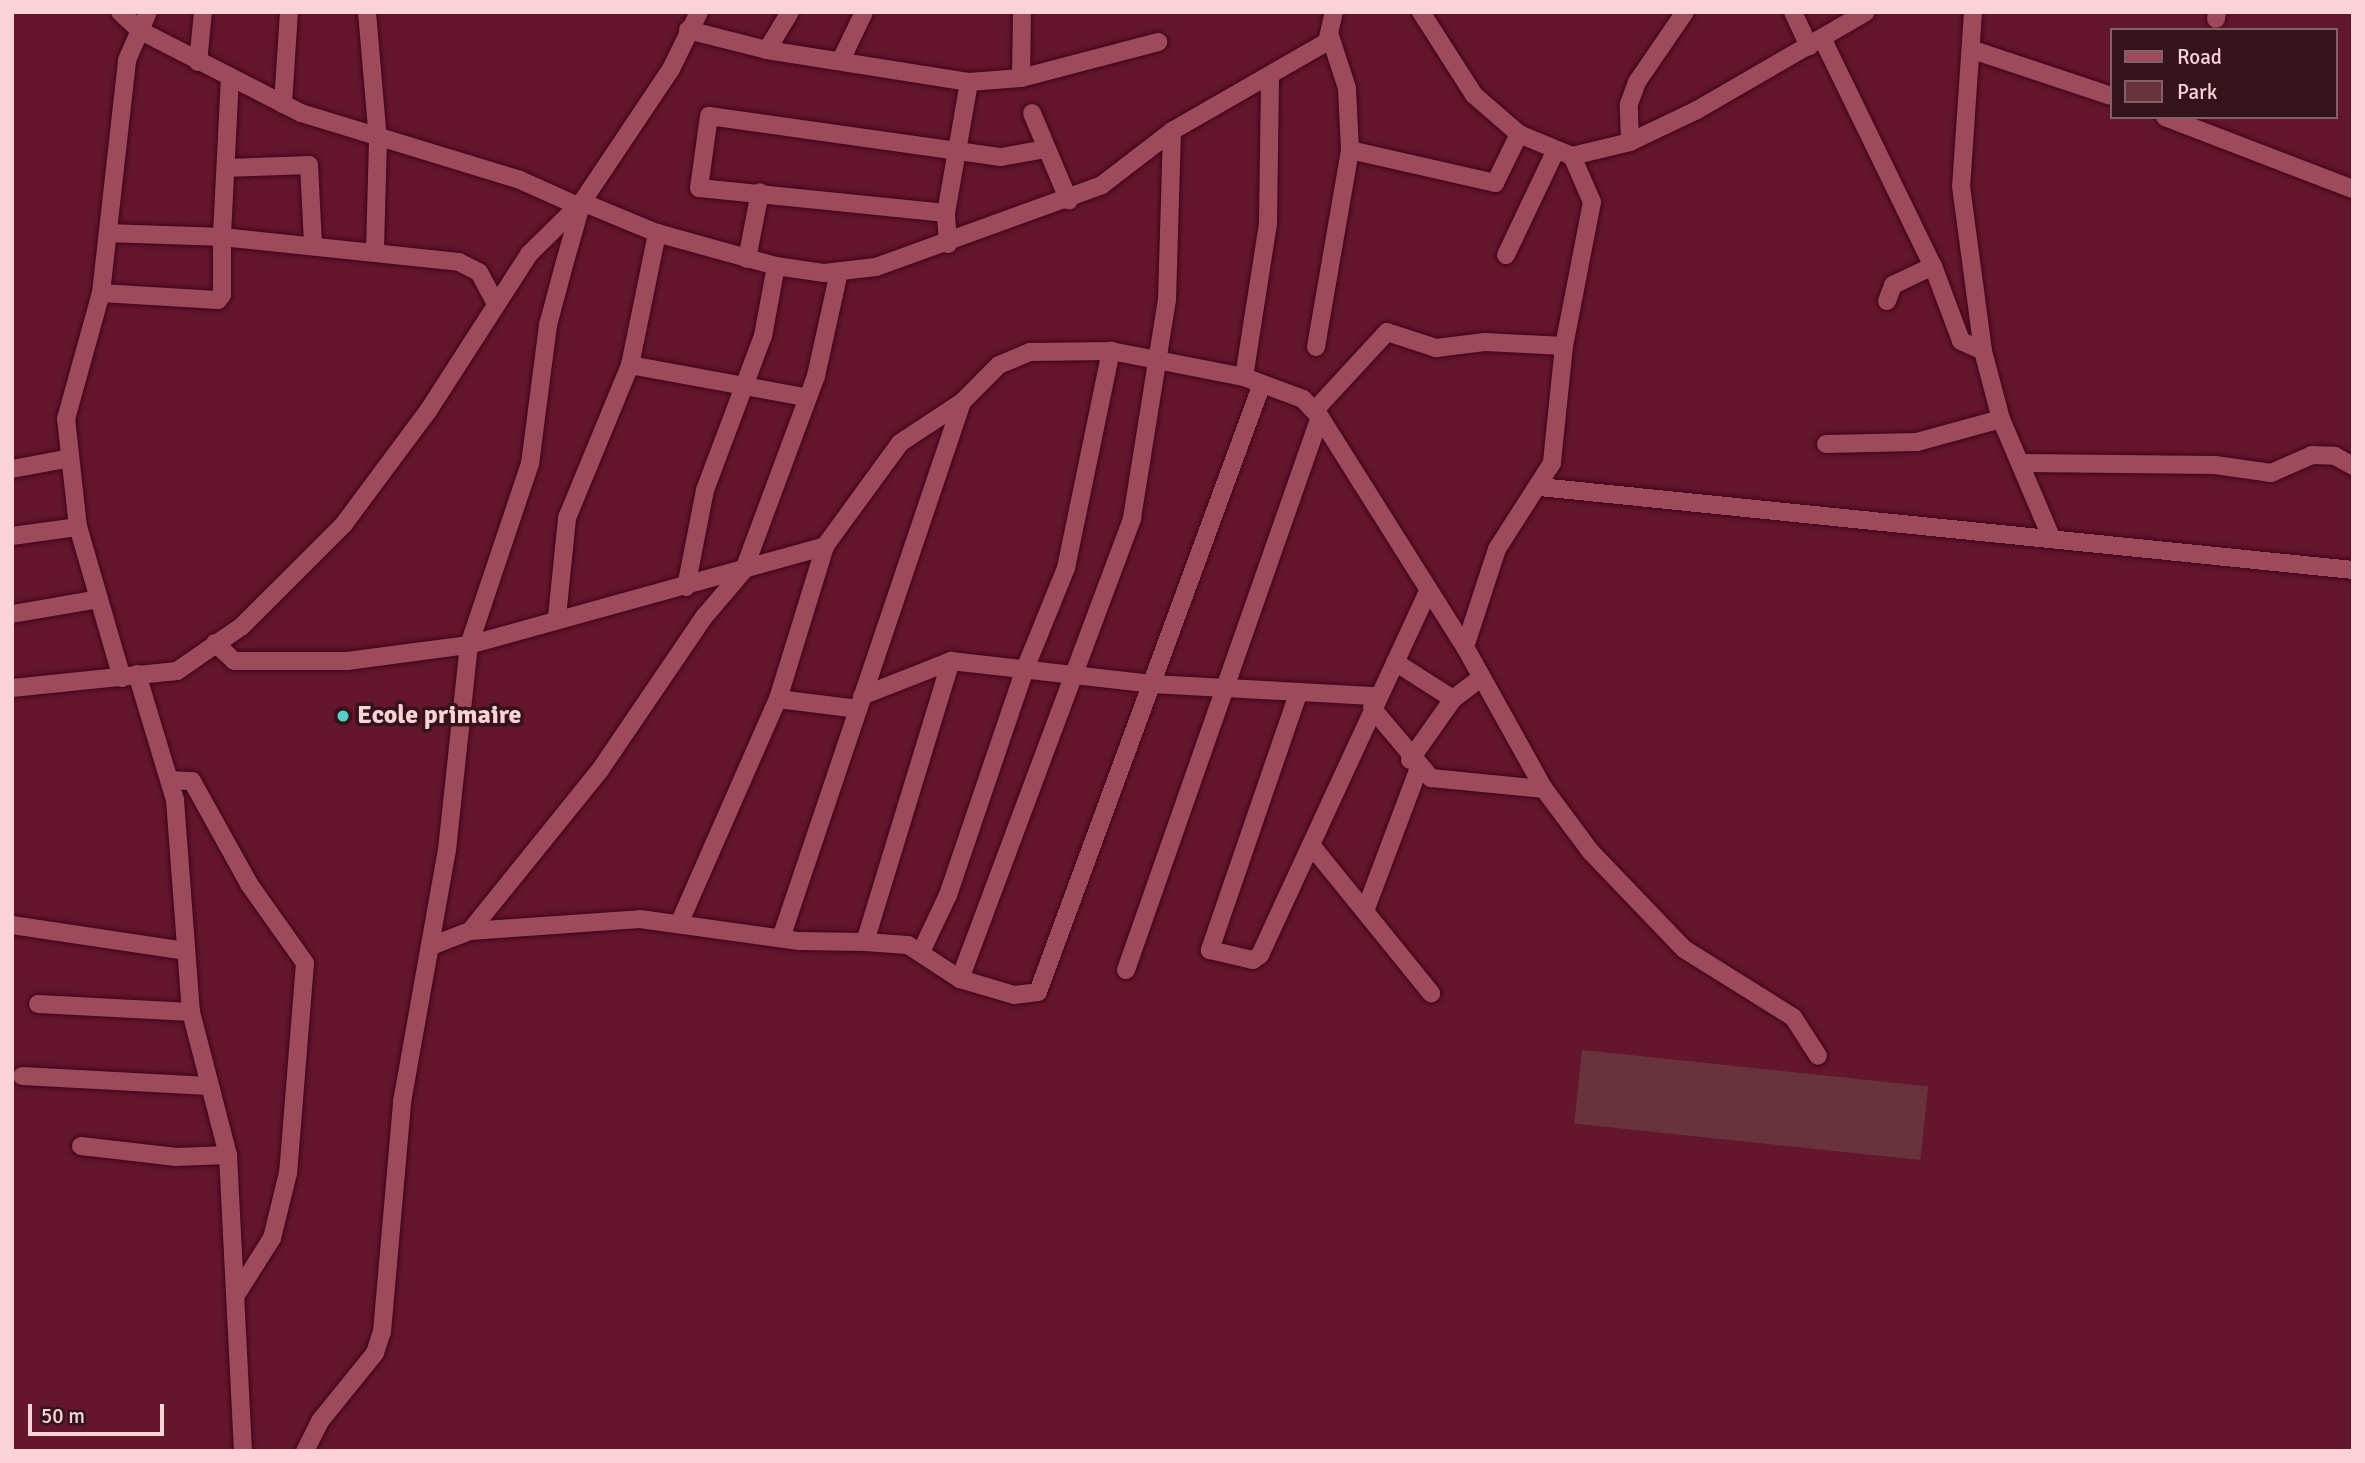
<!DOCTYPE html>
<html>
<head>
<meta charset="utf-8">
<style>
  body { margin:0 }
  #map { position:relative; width:2365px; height:1463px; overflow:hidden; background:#64162c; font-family:Signika,sans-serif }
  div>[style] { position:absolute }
  .green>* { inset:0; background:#69333e; transform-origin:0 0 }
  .roads { filter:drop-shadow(0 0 2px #3f0417) drop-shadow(0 0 2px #3f0417) }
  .minor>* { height:18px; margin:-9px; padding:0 9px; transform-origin:9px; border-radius:9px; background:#9d4b5c }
  .dots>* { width:19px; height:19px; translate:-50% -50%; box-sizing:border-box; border:4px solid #34131a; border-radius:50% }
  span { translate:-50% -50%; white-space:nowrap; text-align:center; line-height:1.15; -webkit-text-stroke:7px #34131a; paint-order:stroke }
  .poi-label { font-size:26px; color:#fad3d9; font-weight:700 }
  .left { translate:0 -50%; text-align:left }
  .frame { position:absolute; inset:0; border:14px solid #fad3d9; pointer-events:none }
  .legend { position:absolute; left:2110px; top:28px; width:228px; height:91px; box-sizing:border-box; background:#34131a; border:2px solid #836066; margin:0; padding:9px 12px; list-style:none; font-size:21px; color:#fad3d9 }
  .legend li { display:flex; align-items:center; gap:14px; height:35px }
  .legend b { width:35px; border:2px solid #836066 }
  .scale { position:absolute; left:28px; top:1404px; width:136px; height:32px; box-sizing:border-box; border:4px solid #fad3d9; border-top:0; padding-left:9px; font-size:21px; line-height:24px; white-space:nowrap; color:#fad3d9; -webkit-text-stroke:5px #34131a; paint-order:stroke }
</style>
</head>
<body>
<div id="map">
  <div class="green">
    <div style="left:1582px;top:1050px;width:348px;height:74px;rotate:6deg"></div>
  </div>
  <div class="roads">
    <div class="minor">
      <div style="left:120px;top:12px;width:26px;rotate:43deg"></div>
      <div style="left:139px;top:30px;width:182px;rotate:27.1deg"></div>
      <div style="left:301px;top:113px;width:229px;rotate:17deg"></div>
      <div style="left:520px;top:180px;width:61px;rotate:24.1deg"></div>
      <div style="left:367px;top:12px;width:129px;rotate:85.1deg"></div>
      <div style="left:378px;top:141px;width:109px;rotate:91.6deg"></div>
      <div style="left:1421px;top:12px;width:98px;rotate:57.4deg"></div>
      <div style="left:1474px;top:95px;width:60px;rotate:40.9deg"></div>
      <div style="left:1519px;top:134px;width:57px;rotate:22.5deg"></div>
      <div style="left:1572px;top:156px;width:50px;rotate:66.5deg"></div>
      <div style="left:1592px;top:202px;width:147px;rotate:101deg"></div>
      <div style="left:1564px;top:346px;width:118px;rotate:95.9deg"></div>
      <div style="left:1552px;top:463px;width:102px;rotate:122.6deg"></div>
      <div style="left:1497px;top:549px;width:103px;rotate:108.1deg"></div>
      <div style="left:1793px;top:12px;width:38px;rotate:65deg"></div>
      <div style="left:1973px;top:12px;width:174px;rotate:93.9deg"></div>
      <div style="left:1961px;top:186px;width:166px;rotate:82.4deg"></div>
      <div style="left:1983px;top:351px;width:70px;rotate:75.2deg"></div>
      <div style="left:2001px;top:419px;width:130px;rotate:67deg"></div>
      <div style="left:2216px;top:19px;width:7px;rotate:-82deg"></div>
      <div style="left:688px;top:30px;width:81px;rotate:14.2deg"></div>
      <div style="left:767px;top:50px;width:205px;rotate:9deg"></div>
      <div style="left:969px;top:82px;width:52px;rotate:-4.4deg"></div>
      <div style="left:1021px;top:78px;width:142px;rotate:-14.7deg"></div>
      <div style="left:1824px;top:42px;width:249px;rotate:64.1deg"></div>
      <div style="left:1933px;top:266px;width:80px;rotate:69.5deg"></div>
      <div style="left:1961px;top:341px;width:24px;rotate:24deg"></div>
      <div style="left:767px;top:50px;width:44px;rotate:-58.8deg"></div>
      <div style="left:1973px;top:50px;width:145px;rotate:18.4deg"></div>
      <div style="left:842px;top:58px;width:51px;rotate:-64.4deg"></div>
      <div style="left:198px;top:62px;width:50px;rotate:-84.3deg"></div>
      <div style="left:230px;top:77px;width:160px;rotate:92.9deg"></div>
      <div style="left:222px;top:237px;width:238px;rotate:6deg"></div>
      <div style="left:459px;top:262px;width:22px;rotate:27deg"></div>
      <div style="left:479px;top:272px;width:34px;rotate:62deg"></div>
      <div style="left:1021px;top:78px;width:66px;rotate:-89.1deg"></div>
      <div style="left:283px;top:104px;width:92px;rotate:-86.3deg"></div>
      <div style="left:1032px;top:113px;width:95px;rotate:67.2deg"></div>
      <div style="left:2165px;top:117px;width:201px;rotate:21deg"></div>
      <div style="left:1630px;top:142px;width:38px;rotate:-92deg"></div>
      <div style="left:1629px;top:104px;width:23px;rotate:-70deg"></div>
      <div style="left:1637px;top:82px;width:85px;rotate:-55.6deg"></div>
      <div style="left:1350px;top:150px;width:149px;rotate:12.8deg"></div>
      <div style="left:1495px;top:183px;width:55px;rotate:-63.9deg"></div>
      <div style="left:1572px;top:156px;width:60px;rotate:-13.6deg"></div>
      <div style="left:1630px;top:142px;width:74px;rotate:-25.5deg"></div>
      <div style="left:1697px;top:110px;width:195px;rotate:-30.1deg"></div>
      <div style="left:226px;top:168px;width:83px;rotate:-2.1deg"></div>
      <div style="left:309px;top:165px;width:80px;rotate:87.1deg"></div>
      <div style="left:582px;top:202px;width:81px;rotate:22.5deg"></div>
      <div style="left:657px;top:233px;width:123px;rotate:15.5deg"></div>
      <div style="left:776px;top:266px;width:49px;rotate:8.3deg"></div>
      <div style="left:824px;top:273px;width:52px;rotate:-6.6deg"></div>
      <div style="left:876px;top:267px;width:240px;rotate:-19.9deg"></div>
      <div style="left:1102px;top:185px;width:88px;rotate:-37.6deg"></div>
      <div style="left:1172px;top:131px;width:179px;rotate:-29.9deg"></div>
      <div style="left:1327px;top:42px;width:31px;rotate:-77deg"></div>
      <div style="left:946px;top:213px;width:248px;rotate:-174.2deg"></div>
      <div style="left:699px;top:188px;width:73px;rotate:-82.1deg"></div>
      <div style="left:709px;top:116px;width:295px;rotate:8deg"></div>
      <div style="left:1001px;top:157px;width:46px;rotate:-10.1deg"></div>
      <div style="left:948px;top:244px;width:31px;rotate:-94deg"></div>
      <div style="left:946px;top:213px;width:133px;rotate:-80deg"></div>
      <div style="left:1506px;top:255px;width:112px;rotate:-64.6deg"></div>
      <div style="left:747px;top:259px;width:68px;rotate:-79deg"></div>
      <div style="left:839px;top:272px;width:107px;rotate:102.5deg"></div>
      <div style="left:816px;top:376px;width:207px;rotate:110.4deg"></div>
      <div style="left:744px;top:570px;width:62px;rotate:130.4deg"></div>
      <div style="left:704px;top:617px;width:185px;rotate:124.2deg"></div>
      <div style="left:600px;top:770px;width:207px;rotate:128.9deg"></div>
      <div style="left:470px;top:931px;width:170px;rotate:-4deg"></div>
      <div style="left:640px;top:919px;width:161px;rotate:7.9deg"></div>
      <div style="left:799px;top:941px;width:66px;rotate:0.9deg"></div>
      <div style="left:865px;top:942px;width:294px;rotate:-73deg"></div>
      <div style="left:951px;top:661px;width:202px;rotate:6.5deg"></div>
      <div style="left:1152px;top:684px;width:225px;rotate:3.1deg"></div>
      <div style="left:101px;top:293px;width:117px;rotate:3.4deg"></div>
      <div style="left:218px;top:300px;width:6px;rotate:-51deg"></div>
      <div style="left:222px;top:295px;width:58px;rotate:-90deg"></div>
      <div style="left:222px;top:237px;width:114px;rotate:-178deg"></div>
      <div style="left:1887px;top:301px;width:17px;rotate:-69deg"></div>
      <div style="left:1893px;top:285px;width:44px;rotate:-25.4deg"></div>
      <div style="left:1316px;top:347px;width:200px;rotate:-80.2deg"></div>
      <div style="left:1350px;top:150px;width:62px;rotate:-92.8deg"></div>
      <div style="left:1347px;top:88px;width:55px;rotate:-108.1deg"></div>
      <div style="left:630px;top:365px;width:135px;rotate:-78.4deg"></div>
      <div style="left:1244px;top:377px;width:156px;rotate:-81.1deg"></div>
      <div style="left:1268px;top:223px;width:145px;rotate:-89.2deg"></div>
      <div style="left:1315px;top:410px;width:106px;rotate:-47.3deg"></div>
      <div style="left:1387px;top:332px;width:52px;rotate:18.1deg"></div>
      <div style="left:1436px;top:348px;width:49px;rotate:-7deg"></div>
      <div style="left:1485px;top:342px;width:79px;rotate:2.9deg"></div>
      <div style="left:1826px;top:444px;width:91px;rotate:-1.3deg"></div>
      <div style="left:1917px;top:442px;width:87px;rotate:-15.3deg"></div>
      <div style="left:2025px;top:463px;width:190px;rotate:0.6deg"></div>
      <div style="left:2215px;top:465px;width:57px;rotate:8.1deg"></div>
      <div style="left:2271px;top:473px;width:45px;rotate:-23.7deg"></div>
      <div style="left:2312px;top:455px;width:23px;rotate:2deg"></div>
      <div style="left:2335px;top:456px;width:21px;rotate:29deg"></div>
      <div style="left:12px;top:469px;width:59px;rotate:-10.7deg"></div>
      <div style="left:1540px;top:487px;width:817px;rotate:5.83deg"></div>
      <div style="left:12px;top:536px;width:67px;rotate:-7.8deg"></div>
      <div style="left:686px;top:587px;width:99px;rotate:-78.9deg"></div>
      <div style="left:705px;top:490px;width:165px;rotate:-69.4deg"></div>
      <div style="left:763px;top:336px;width:71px;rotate:-79.5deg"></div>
      <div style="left:12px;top:614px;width:88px;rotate:-9.8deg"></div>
      <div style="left:557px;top:617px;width:100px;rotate:-84.2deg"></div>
      <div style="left:567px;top:518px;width:165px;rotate:-67.6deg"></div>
      <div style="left:630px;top:365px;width:178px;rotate:10.4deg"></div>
      <div style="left:215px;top:643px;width:26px;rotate:43deg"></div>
      <div style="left:234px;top:661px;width:113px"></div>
      <div style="left:347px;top:661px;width:123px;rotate:-7.5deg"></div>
      <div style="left:469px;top:645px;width:370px;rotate:-15.5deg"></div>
      <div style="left:825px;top:546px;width:127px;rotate:-53.9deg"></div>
      <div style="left:900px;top:443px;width:74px;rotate:-33.5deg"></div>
      <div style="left:962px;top:402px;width:52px;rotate:-45deg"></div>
      <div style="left:999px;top:365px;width:34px;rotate:-23deg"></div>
      <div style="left:1030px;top:352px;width:81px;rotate:-0.7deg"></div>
      <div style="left:1111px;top:351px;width:136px;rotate:11.1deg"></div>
      <div style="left:1244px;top:377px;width:63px;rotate:20.4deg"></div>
      <div style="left:1303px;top:399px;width:25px;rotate:47deg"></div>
      <div style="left:1320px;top:417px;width:272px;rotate:57.8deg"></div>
      <div style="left:1465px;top:647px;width:162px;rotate:60.9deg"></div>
      <div style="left:1544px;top:789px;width:79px;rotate:53.3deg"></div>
      <div style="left:1591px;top:852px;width:134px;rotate:46.2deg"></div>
      <div style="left:1684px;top:949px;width:128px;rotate:32deg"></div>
      <div style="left:1793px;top:1017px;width:46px;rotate:57.3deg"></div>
      <div style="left:1395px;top:662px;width:69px;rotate:32.5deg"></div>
      <div style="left:1453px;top:699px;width:34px;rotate:-37deg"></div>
      <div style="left:137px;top:674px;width:132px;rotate:73.2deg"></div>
      <div style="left:175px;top:800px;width:213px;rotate:85.7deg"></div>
      <div style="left:191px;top:1012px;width:148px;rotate:75.5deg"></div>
      <div style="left:228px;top:1155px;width:296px;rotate:87.1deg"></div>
      <div style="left:122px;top:678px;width:157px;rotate:-106.2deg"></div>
      <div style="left:78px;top:527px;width:109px;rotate:-96.3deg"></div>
      <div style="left:66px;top:419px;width:131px;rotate:-74.5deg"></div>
      <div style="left:101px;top:293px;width:234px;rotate:-83.6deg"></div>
      <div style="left:127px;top:60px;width:52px;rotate:-66.4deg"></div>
      <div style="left:12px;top:688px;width:166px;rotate:-5.9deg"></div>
      <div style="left:177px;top:671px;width:79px;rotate:-34.7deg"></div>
      <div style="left:242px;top:626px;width:144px;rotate:-45deg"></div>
      <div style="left:344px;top:524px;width:141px;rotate:-53.4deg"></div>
      <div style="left:428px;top:411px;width:187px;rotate:-57.2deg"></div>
      <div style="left:529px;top:254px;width:74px;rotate:-44.5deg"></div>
      <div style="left:1298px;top:694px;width:271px;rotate:109deg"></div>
      <div style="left:1210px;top:950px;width:44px;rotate:13.1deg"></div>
      <div style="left:1253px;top:960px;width:9px;rotate:-36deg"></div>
      <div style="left:1260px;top:955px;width:399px;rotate:-65.2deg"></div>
      <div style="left:862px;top:696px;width:96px;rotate:-21.5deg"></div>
      <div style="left:778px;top:699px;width:81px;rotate:7.1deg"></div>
      <div style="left:1372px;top:708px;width:92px;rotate:49.9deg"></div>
      <div style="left:1431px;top:778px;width:114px;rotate:5.6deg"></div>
      <div style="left:1410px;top:760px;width:75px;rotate:-54.8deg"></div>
      <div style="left:170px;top:780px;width:22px;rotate:3deg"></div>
      <div style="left:192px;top:781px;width:118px;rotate:61deg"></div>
      <div style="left:249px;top:884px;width:97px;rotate:54.7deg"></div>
      <div style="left:305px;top:963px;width:211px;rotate:94.6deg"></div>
      <div style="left:288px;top:1173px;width:67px;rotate:103.8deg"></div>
      <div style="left:272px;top:1238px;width:64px;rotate:122.2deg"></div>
      <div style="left:1311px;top:845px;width:191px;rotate:51deg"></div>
      <div style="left:1367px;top:906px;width:145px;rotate:-69.4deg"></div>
      <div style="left:679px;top:924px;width:246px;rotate:-66.3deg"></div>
      <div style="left:778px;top:699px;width:160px;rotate:-72.9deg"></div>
      <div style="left:12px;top:925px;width:175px;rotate:8.5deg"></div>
      <div style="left:781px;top:938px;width:566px;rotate:-71.34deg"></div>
      <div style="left:865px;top:942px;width:43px;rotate:4deg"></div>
      <div style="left:908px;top:945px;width:62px;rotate:33.2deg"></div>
      <div style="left:960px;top:979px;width:56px;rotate:16.5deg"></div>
      <div style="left:1014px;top:995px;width:24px;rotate:-7deg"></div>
      <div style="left:1038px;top:992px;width:648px;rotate:-69.78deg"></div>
      <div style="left:431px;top:946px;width:42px;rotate:-21deg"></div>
      <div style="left:921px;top:952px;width:63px;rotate:-64.7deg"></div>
      <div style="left:948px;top:895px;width:239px;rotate:-71.2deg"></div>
      <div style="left:1025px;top:669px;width:109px;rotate:-67.9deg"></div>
      <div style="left:1066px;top:568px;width:222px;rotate:-78.3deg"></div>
      <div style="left:1126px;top:970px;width:586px;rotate:-70.67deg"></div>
      <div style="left:960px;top:979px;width:492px;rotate:-69.5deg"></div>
      <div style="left:1132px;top:518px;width:221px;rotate:-80.9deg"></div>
      <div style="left:1167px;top:300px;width:169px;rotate:-88.3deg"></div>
      <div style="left:38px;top:1004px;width:153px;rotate:3deg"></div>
      <div style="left:22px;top:1076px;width:187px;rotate:3.1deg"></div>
      <div style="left:81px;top:1146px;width:96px;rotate:6.6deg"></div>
      <div style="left:176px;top:1157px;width:52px;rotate:-2.2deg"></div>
      <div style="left:305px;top:1451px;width:34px;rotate:-63deg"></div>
      <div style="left:320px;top:1421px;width:87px;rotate:-51deg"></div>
      <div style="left:375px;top:1353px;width:22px;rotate:-72deg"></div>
      <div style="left:382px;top:1332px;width:231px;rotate:-85deg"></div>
      <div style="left:402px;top:1102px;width:256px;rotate:-79.9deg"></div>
      <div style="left:447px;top:850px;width:206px;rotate:-83.9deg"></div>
      <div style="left:469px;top:645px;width:191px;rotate:-71.4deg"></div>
      <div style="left:530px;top:464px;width:140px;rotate:-82.6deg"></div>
      <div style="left:548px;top:325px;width:69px;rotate:-75deg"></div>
      <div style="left:566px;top:258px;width:58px;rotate:-74.1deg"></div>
      <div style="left:582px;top:202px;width:160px;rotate:-56.2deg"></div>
      <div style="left:671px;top:69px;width:64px;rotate:-63.8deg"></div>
    </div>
  </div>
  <div class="dots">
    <div style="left:343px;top:716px;background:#55cec5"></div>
  </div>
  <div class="poi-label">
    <span class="left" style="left:357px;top:716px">Ecole primaire</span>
  </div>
  <div class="frame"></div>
  <ul class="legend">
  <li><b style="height:9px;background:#9d4b5c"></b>Road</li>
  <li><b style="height:19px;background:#69333e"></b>Park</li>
  </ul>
  <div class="scale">50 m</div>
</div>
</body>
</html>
